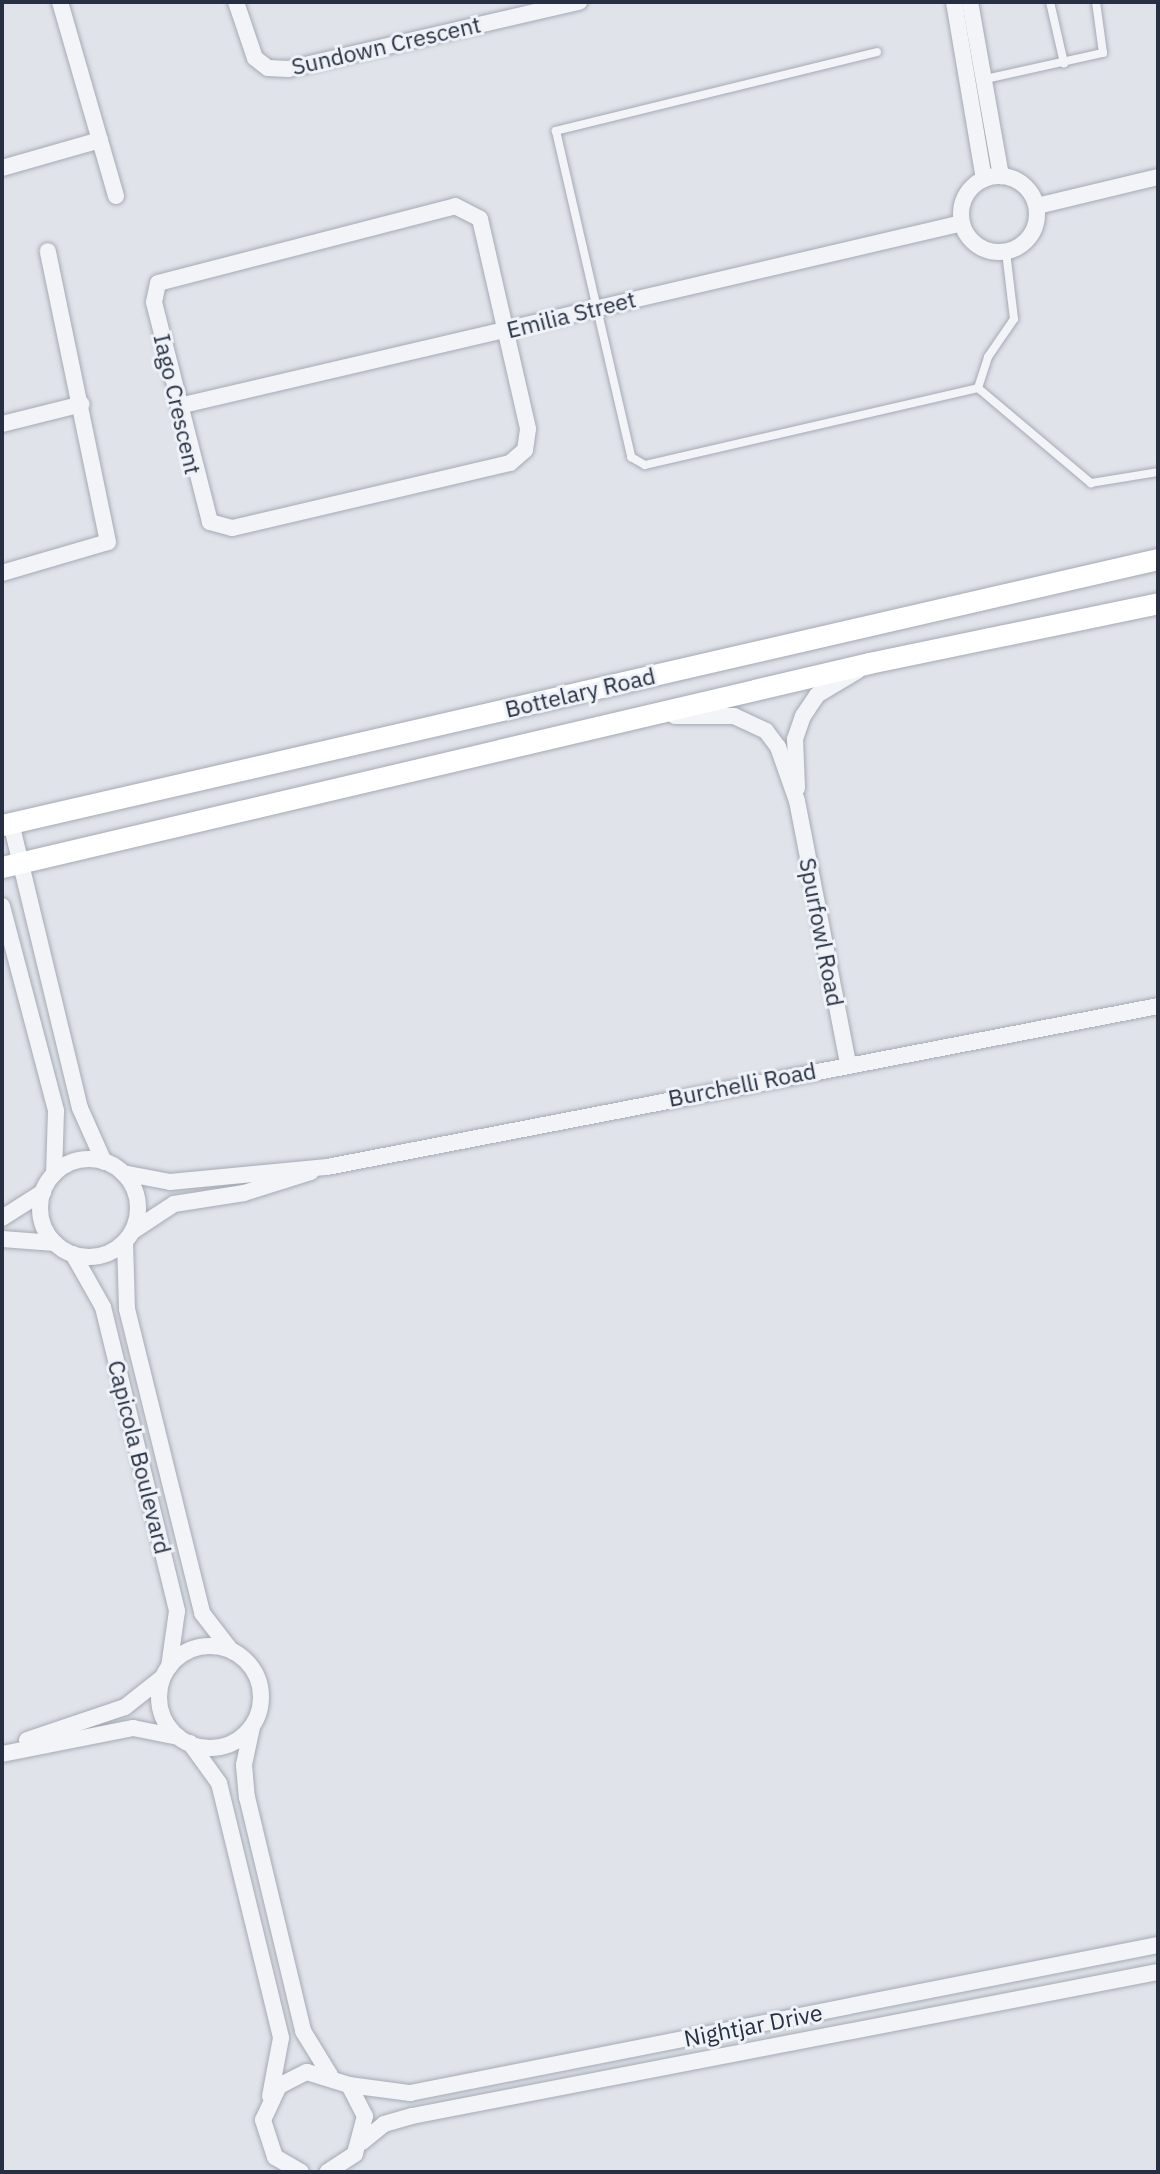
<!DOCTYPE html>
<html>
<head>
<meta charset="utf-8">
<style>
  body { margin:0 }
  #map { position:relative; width:1160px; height:2174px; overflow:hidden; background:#e0e3ea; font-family:"IBM Plex Sans",sans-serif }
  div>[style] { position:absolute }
  .roads { filter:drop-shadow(0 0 2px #a5aab5) drop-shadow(0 0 2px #a5aab5) }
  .service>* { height:8px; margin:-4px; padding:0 4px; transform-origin:4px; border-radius:4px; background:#f3f4f8 }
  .minor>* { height:16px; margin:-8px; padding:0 8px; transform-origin:8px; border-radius:8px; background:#f3f4f8 }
  .minor>.ring { margin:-8px; padding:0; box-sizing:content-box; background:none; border:16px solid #f3f4f8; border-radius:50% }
  .secondary>* { height:21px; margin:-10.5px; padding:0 10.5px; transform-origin:10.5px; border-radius:10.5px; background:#fff }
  span { translate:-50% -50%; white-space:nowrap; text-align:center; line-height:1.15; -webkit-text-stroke:6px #eff2f7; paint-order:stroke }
  .street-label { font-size:23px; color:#273043 }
  .frame { position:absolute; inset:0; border:4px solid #273043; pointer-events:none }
</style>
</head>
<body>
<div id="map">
  <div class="roads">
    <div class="service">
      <div style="left:1050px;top:2px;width:63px;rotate:77.1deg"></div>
      <div style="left:877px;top:52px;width:331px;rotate:166.2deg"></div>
      <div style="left:556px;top:131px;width:335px;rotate:77deg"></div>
      <div style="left:631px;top:457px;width:16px;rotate:30deg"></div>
      <div style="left:645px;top:465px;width:342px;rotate:-13deg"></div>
      <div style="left:978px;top:388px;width:33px;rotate:-72deg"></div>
      <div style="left:988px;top:357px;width:46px;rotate:-55.6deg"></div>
      <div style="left:1014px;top:319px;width:67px;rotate:-96.8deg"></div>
      <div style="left:981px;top:80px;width:125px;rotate:-12.5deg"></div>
      <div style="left:1103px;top:53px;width:51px;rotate:-97.8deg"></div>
      <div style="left:978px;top:388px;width:148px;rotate:40.1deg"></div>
      <div style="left:1091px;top:483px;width:68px;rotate:-9.3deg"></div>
    </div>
    <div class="minor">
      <div style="left:60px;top:2px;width:202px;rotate:73.9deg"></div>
      <div style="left:236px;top:2px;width:59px;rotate:71.3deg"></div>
      <div style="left:255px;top:58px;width:16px;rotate:38deg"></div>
      <div style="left:268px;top:68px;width:20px;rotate:3deg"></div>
      <div style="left:288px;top:69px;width:299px;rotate:-13deg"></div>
      <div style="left:954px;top:2px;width:180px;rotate:80.4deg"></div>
      <div style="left:970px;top:2px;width:177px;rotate:79.9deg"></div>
      <div style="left:2px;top:168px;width:102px;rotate:-15.9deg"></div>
      <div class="ring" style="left:961px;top:176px;width:60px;height:60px"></div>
      <div style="left:455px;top:206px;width:28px;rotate:27deg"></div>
      <div style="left:480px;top:219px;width:215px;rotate:77.1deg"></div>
      <div style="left:528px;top:429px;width:21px;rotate:98deg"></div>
      <div style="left:525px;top:450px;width:20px;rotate:139deg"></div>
      <div style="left:510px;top:463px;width:285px;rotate:166.8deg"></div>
      <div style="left:232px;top:528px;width:23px;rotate:-165deg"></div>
      <div style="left:210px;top:522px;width:227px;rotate:-104.3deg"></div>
      <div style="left:154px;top:302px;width:19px;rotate:-78deg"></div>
      <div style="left:158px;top:283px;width:307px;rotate:-14.5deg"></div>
      <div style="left:1037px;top:206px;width:124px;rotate:-13.5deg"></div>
      <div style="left:179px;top:406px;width:804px;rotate:-13.15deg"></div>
      <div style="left:2px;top:424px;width:82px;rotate:-14deg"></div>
      <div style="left:2px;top:573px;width:110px;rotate:-16.3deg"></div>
      <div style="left:108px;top:542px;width:297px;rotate:-101.7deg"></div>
      <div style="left:675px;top:716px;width:59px"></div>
      <div style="left:734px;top:716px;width:35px;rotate:25deg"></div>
      <div style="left:766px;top:731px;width:20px;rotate:53deg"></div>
      <div style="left:778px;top:747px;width:57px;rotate:70.6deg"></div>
      <div style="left:797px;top:801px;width:267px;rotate:79deg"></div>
      <div style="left:797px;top:788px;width:49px;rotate:-92.3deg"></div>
      <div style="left:795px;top:739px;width:24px;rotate:-71deg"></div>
      <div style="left:803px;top:716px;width:25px;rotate:-56deg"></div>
      <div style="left:817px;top:695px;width:47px;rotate:-31deg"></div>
      <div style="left:11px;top:823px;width:293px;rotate:76.4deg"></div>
      <div style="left:80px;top:1108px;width:59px;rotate:66deg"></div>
      <div style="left:2px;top:906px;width:212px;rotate:75.2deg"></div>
      <div style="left:56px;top:1111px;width:63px;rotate:91.8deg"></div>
      <div class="ring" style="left:40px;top:1159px;width:82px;height:82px"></div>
      <div style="left:123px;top:1173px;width:48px;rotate:10.8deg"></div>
      <div style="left:170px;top:1182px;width:158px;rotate:-5.5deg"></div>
      <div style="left:327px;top:1167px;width:846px;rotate:-10.96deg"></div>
      <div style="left:2px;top:1218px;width:49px;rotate:-32.4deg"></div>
      <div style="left:133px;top:1231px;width:49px;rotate:-33.4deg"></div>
      <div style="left:174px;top:1204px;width:71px;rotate:-8.9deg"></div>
      <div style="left:244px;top:1193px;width:70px;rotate:-17.4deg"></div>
      <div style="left:2px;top:1239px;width:53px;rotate:4.3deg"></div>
      <div style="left:125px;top:1242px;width:67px;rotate:88.3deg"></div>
      <div style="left:127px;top:1309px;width:313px;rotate:76.1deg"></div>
      <div style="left:202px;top:1613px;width:46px;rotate:52.1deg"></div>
      <div style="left:73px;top:1254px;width:61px;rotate:60.5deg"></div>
      <div style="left:103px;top:1307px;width:313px;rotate:76.3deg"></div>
      <div style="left:177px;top:1611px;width:57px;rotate:98.1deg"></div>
      <div class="ring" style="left:159px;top:1646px;width:86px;height:86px"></div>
      <div style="left:252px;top:1727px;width:39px;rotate:102deg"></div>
      <div style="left:244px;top:1765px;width:32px;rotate:85deg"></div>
      <div style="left:247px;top:1797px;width:241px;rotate:76.5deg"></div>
      <div style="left:303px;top:2031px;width:52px;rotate:58.5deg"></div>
      <div style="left:27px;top:1740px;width:103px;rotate:-18.6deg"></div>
      <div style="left:125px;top:1707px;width:48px;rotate:-38.3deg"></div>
      <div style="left:190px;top:1743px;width:49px;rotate:54.1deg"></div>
      <div style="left:219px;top:1783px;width:262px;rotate:76.3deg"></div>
      <div style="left:281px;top:2038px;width:59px;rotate:100.7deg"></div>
      <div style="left:2px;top:1754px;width:134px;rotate:-11.2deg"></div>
      <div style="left:133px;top:1728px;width:46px;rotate:11.3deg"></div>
      <div style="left:349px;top:2085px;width:62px;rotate:7.5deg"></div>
      <div style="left:410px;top:2093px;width:763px;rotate:-11.19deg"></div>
      <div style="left:362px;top:2142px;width:28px;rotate:-39deg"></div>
      <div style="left:384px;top:2124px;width:29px;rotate:-16deg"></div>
      <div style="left:412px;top:2116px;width:760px;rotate:-10.93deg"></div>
      <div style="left:301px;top:2172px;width:30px;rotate:-150deg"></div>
      <div style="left:275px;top:2157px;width:39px;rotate:-108deg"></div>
      <div style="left:263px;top:2120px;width:38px;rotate:-65deg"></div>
      <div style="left:279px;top:2086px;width:31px;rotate:-27deg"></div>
      <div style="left:307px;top:2072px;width:44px;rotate:17.2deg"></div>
      <div style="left:349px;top:2085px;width:35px;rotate:63deg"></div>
      <div style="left:365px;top:2116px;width:39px;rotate:105deg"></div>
      <div style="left:355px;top:2154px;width:33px;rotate:147deg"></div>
    </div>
    <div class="secondary">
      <div style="left:2px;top:825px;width:1186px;rotate:-12.96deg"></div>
      <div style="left:2px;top:867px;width:891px;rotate:-13.24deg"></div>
      <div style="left:869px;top:663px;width:295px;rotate:-11.7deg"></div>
    </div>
  </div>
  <div class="street-label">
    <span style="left:386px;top:45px;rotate:-13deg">Sundown Crescent</span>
    <span style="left:571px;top:314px;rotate:-14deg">Emilia Street</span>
    <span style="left:178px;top:404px;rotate:77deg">Iago Crescent</span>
    <span style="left:580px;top:692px;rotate:-13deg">Bottelary Road</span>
    <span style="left:822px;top:932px;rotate:79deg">Spurfowl Road</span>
    <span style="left:742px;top:1084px;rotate:-11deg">Burchelli Road</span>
    <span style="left:140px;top:1457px;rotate:76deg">Capicola Boulevard</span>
    <span style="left:753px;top:2025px;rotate:-11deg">Nightjar Drive</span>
  </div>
  <div class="frame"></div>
</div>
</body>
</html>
